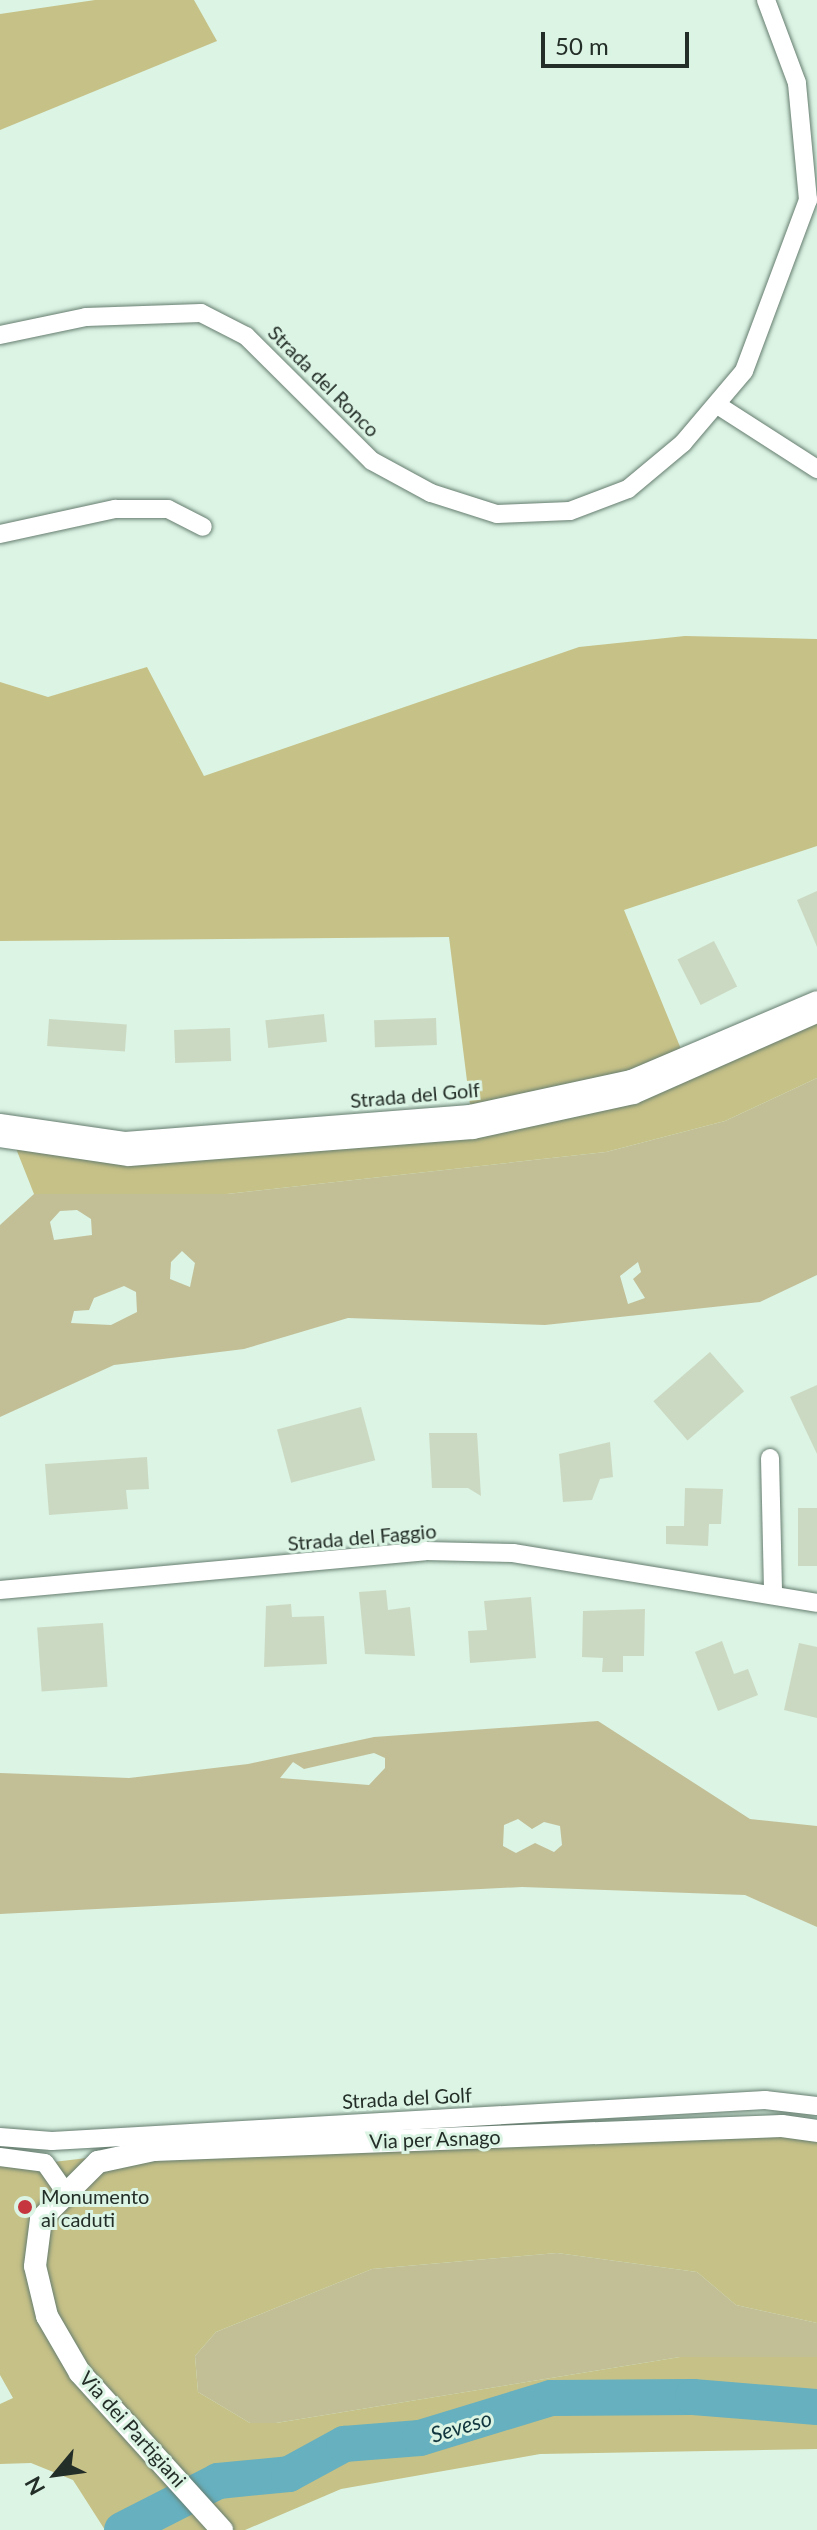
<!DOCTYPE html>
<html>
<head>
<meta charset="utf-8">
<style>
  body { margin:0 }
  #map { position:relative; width:817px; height:2530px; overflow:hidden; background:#dbf4e4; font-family:Lato,sans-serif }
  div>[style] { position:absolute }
  .green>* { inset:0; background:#c2bf97 }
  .forest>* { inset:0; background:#c6c187 }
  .river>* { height:36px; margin:-18px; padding:0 18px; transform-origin:18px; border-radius:18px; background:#66b0bf }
  .building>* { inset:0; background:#ccd9c2; transform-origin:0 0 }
  .roads { filter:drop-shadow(0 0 2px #667d6f) drop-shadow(0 0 2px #667d6f) }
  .minor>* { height:18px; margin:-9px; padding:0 9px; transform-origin:9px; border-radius:9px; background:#fff }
  .tertiary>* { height:22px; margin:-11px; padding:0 11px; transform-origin:11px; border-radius:11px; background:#fff }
  .dots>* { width:22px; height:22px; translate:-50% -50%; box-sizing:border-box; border:4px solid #dbf4e4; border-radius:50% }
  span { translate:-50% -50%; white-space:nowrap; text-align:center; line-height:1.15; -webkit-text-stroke:6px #dbf4e4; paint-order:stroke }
  .street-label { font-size:20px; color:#242e28 }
  .poi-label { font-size:20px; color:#242e28 }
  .left { translate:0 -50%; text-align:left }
  .water-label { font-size:22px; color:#12363d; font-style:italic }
  .north { position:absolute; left:16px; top:2434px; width:80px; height:80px; -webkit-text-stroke:6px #dbf4e4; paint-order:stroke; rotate:241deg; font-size:22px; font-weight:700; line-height:32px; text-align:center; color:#242e28 }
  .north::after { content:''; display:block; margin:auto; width:28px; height:36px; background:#242e28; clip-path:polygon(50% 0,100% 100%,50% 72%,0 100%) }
  .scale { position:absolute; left:541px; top:32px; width:148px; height:36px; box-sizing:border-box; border:4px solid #242e28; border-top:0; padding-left:10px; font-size:24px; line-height:28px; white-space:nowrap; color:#242e28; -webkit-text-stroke:6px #dbf4e4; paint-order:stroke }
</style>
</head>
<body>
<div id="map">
  <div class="green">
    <div style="clip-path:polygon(evenodd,817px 1078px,817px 1275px,760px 1302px,545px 1325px,348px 1318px,244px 1349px,114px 1365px,0 1417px,0 1225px,34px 1194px,227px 1194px,606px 1152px,725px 1121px,817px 1078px,77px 1210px,91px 1219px,92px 1235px,54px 1240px,50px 1222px,60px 1211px,77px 1210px,817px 1078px,182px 1251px,195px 1263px,190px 1287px,170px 1279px,171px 1262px,182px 1251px,817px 1078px,638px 1262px,641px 1272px,633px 1279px,645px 1298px,628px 1304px,620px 1276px,638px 1262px,817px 1078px,124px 1286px,136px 1292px,137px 1312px,111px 1325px,71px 1323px,74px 1311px,89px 1310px,94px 1298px,124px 1286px)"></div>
    <div style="clip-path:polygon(evenodd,598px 1721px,750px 1819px,817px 1826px,817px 1927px,745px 1895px,522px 1887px,0 1914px,0 1773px,129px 1778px,248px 1764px,374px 1737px,598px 1721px,374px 1753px,385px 1758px,385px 1768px,369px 1785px,280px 1778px,293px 1762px,304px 1769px,374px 1753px,598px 1721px,518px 1819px,532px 1829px,544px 1822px,560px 1826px,562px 1845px,554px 1852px,535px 1843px,516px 1853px,503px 1846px,504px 1825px,518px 1819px)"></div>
    <div style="clip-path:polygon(557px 2253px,697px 2272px,736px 2305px,817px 2323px,817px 2357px,680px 2357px,276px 2423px,250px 2423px,198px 2392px,195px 2356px,216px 2332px,372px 2269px)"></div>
  </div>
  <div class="forest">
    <div style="clip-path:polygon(95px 0,194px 0,217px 41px,0 130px,0 14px)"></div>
    <div style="clip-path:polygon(685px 636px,817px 639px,817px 846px,624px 910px,690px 1071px,817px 1014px,817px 1078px,725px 1121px,606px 1152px,227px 1194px,34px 1194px,13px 1141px,473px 1129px,449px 937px,0 941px,0 682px,48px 697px,147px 667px,204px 776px,579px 647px)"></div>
    <div style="clip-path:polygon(817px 2130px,817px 2323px,736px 2305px,697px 2272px,557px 2253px,372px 2269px,216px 2332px,195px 2356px,198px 2392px,250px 2423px,276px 2423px,680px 2357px,817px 2357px,817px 2449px,540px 2454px,341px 2489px,245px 2530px,105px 2530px,73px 2480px,31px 2463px,0 2464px,0 2404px,13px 2398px,0 2375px,0 2157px,45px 2163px,154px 2150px)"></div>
  </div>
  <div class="river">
    <div style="left:122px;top:2530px;width:108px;rotate:-27deg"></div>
    <div style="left:218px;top:2481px;width:71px;rotate:-5.6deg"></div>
    <div style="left:289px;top:2474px;width:63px;rotate:-28.6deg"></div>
    <div style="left:344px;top:2444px;width:76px;rotate:-4.5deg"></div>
    <div style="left:420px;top:2438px;width:137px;rotate:-17deg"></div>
    <div style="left:551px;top:2398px;width:142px;rotate:-0.4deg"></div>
    <div style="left:693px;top:2397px;width:124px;rotate:4.6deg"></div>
  </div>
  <div class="building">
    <div style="clip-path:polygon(817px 891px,817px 947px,797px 900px)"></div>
    <div style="left:714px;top:941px;width:51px;height:41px;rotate:63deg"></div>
    <div style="left:324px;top:1014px;width:28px;height:59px;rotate:84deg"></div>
    <div style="left:436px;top:1018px;width:27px;height:62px;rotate:88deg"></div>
    <div style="left:49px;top:1019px;width:78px;height:27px;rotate:4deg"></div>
    <div style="left:230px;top:1028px;width:33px;height:56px;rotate:88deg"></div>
    <div style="left:710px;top:1352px;width:52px;height:75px;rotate:49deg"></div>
    <div style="clip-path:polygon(817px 1385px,817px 1454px,790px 1397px)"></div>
    <div style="left:361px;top:1407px;width:55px;height:87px;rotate:75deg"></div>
    <div style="clip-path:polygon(429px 1433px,477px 1433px,481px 1496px,468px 1488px,432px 1488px)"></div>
    <div style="clip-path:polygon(610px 1442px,613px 1477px,600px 1479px,592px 1500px,563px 1502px,559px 1454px)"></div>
    <div style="clip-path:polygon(147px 1457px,149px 1489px,126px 1490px,128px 1509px,49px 1515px,45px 1464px)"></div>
    <div style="clip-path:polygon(685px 1488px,723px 1489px,721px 1524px,709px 1524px,708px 1546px,666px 1544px,666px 1526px,684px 1526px)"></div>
    <div style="left:817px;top:1508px;width:58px;height:19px;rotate:90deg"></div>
    <div style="clip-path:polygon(386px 1590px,388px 1610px,410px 1607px,415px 1656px,365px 1654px,359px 1592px)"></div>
    <div style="clip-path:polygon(531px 1597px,536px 1658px,470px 1663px,468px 1631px,487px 1630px,484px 1601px)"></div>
    <div style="clip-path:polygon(291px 1604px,292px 1617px,324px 1616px,327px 1664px,264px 1667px,266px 1606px)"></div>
    <div style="clip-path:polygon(645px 1609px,644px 1656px,623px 1656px,623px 1672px,602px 1672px,603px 1658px,582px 1657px,583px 1611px)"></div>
    <div style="left:103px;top:1623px;width:64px;height:66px;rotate:86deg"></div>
    <div style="clip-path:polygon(722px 1641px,734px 1674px,748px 1669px,758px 1695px,718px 1711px,695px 1652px)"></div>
    <div style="clip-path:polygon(799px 1643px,817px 1647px,817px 1718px,784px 1710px)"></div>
  </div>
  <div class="roads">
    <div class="minor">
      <div style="left:0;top:335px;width:88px;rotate:-11.8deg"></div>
      <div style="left:86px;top:317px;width:115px;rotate:-2deg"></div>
      <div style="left:201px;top:313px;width:51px;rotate:27.1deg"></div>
      <div style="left:246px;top:336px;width:177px;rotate:44.8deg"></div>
      <div style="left:372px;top:461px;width:67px;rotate:28.5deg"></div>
      <div style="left:431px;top:493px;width:69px;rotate:17.7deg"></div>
      <div style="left:497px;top:514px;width:73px;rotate:-2.4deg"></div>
      <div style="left:570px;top:511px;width:62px;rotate:-20.8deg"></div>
      <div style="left:628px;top:489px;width:72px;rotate:-39.9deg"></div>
      <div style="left:683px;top:443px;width:94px;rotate:-49.7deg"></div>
      <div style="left:744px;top:371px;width:183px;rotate:-69.5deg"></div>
      <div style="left:808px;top:200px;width:118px;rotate:-95.4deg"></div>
      <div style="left:797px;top:83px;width:89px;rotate:-110.5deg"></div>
      <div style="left:719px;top:406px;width:117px;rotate:32.7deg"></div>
      <div style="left:0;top:534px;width:118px;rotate:-12.3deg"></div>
      <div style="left:115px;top:509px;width:53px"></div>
      <div style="left:168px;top:509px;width:39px;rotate:27deg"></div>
      <div style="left:0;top:1123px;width:126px;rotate:8.2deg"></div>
      <div style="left:125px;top:1141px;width:346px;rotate:-4.5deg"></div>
      <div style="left:470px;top:1114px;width:165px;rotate:-12.3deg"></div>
      <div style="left:631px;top:1079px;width:202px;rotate:-23deg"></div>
      <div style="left:0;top:1138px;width:130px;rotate:8.4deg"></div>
      <div style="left:129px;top:1157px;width:345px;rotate:-4.5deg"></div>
      <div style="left:473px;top:1130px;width:165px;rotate:-12.3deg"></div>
      <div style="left:634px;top:1095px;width:200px;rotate:-23.9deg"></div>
      <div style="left:770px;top:1458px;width:137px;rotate:88.7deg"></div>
      <div style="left:0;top:1590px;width:427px;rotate:-5.2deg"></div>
      <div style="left:425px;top:1551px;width:88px;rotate:1.3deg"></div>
      <div style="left:513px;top:1553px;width:308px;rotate:9.3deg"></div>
      <div style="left:0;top:2137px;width:52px;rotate:4.4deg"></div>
      <div style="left:52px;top:2141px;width:714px;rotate:-3.29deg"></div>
      <div style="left:765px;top:2100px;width:52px;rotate:6.6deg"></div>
      <div style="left:0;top:2157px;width:45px;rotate:7.6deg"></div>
      <div style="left:45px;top:2163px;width:33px;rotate:55deg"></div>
    </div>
    <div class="tertiary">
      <div style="left:222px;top:2530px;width:212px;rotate:-132.1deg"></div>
      <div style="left:80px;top:2373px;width:66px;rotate:-120.1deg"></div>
      <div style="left:47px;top:2316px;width:51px;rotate:-103.5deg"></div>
      <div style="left:35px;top:2266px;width:47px;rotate:-82.7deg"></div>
      <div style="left:41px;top:2219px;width:81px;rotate:-45deg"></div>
      <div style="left:98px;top:2162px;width:57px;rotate:-12.1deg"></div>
      <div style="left:154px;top:2150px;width:628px;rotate:-2.19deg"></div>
      <div style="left:782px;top:2126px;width:35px;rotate:8deg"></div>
    </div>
  </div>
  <div class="dots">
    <div style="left:25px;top:2207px;background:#c6363f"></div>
  </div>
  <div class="street-label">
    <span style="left:324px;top:381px;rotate:45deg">Strada del Ronco</span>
    <span style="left:415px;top:1095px;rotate:-5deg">Strada del Golf</span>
    <span style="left:362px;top:1537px;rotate:-5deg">Strada del Faggio</span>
    <span style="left:407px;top:2098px;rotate:-3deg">Strada del Golf</span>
    <span style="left:435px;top:2139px;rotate:-2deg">Via per Asnago</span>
    <span style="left:133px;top:2429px;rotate:48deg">Via dei Partigiani</span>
  </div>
  <div class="poi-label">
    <span class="left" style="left:41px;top:2208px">Monumento<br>ai caduti</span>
  </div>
  <div class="water-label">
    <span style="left:461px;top:2426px;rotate:-17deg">Seveso</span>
  </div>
  <div class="north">N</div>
  <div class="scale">50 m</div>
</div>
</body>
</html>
